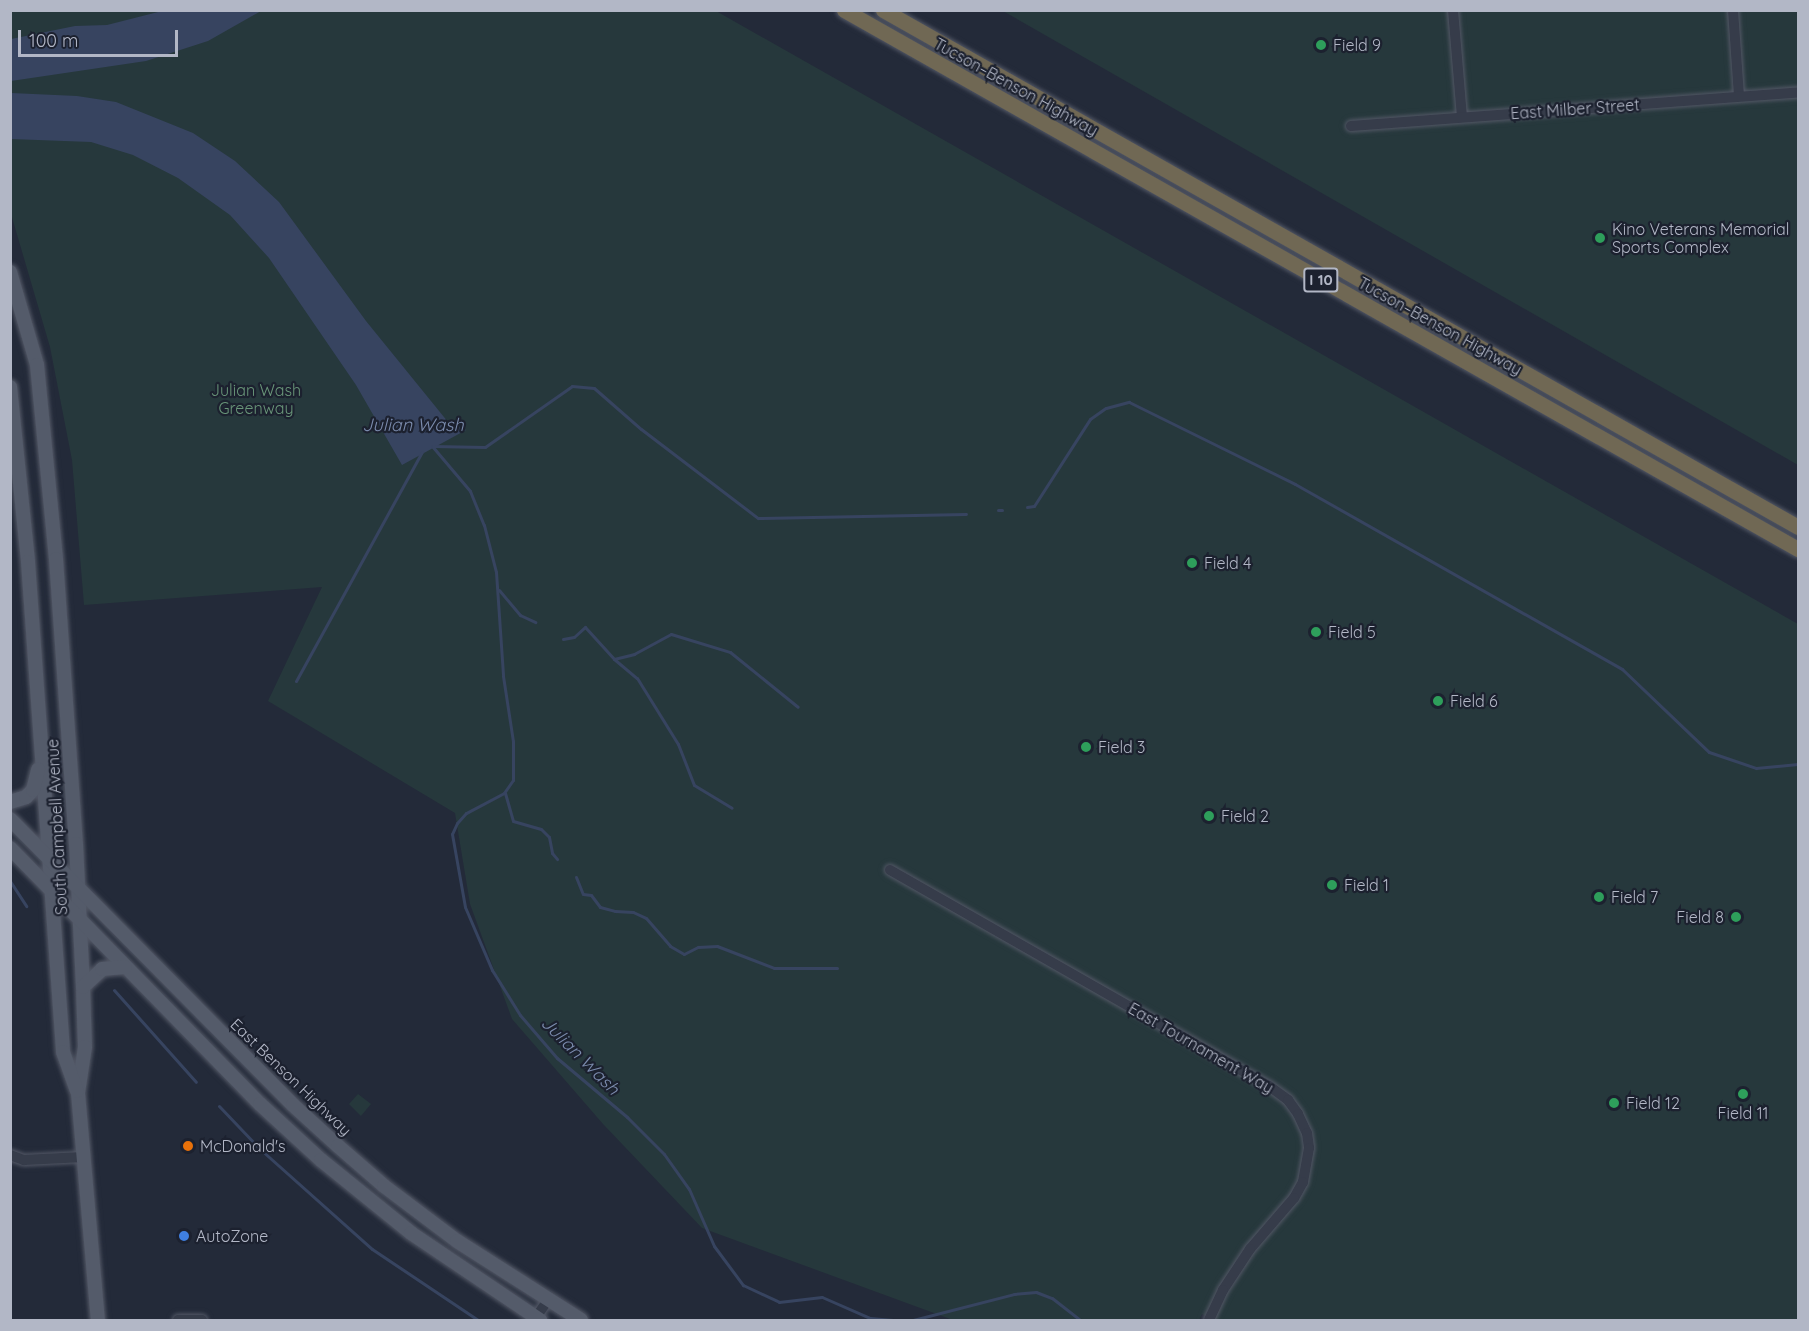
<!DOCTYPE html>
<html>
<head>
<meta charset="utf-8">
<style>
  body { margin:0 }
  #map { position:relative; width:1809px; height:1331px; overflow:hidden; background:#232a39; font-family:Quicksand,sans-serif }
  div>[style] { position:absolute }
  .green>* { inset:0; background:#26383c }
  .water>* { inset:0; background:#374460 }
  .stream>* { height:3px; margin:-1.5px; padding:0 1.5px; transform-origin:1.5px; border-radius:1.5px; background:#374460 }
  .roads { filter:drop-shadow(0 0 2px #525765) drop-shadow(0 0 2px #525765) }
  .minor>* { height:10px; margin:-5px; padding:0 5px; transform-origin:5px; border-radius:5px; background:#363c4a }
  .major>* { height:14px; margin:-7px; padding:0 7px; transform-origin:7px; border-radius:7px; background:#545b6a }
  .highway>* { height:15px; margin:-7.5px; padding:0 7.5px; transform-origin:7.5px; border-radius:7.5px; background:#706854 }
  .dots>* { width:16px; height:16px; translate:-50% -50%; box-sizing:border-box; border:3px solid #1c212f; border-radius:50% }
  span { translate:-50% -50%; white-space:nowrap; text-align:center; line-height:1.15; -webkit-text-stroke:4.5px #1c212f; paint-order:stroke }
  .shield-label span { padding:2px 4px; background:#1c212f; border:2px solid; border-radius:4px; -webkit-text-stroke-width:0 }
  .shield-label { font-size:15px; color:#b2b7c6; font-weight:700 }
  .poi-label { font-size:16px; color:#b2b7c6 }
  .left { translate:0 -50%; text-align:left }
  .right { translate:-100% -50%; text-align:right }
  .street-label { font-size:16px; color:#b2b7c6 }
  .park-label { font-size:16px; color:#699679 }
  .water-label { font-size:18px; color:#7b8bad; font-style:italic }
  .frame { position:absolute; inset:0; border:12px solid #b2b7c6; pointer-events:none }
  .scale { position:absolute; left:18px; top:30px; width:160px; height:27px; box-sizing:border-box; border:3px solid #b2b7c6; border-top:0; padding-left:8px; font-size:18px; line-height:21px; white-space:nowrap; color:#b2b7c6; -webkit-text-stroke:4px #1c212f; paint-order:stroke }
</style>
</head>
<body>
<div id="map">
  <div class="green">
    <div style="clip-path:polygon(10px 11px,716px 11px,1798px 624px,1798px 1320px,1214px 1320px,1202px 1314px,1199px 1320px,953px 1320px,702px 1228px,603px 1124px,512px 1019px,470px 904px,455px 813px,268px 701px,322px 587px,84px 605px,72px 460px,50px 347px,11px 214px)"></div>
    <div style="clip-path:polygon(1003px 11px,1798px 11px,1798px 465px)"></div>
    <div style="clip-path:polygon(358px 1094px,371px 1104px,361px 1116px,349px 1104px)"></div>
  </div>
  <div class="water">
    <div style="clip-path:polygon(166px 10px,261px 11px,208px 41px,146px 61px,11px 81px,11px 39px,75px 26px,107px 25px)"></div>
    <div style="clip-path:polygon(11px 93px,77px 96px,116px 102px,193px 133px,235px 161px,279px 202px,366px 321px,448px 422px,466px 430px,402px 465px,356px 385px,269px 258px,230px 215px,178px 178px,133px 155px,91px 142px,11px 139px)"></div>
  </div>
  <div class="stream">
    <div style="left:432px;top:446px;width:59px;rotate:49.8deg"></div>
    <div style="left:470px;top:491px;width:37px;rotate:68deg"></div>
    <div style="left:484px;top:525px;width:49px;rotate:75.7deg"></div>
    <div style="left:496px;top:572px;width:104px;rotate:86.1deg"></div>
    <div style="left:503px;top:676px;width:66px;rotate:81.3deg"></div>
    <div style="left:513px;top:741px;width:39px;rotate:90deg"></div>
    <div style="left:513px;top:780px;width:16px;rotate:125deg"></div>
    <div style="left:504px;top:793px;width:43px;rotate:152.2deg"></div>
    <div style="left:466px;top:813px;width:13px;rotate:132deg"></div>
    <div style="left:457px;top:823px;width:12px;rotate:114deg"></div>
    <div style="left:452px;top:834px;width:74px;rotate:79.9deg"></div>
    <div style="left:465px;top:907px;width:69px;rotate:66.8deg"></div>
    <div style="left:492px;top:970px;width:53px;rotate:58.1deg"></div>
    <div style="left:520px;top:1015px;width:57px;rotate:49.3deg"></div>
    <div style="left:557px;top:1058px;width:92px;rotate:40.1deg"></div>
    <div style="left:627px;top:1117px;width:52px;rotate:45deg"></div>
    <div style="left:664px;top:1154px;width:43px;rotate:54.5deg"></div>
    <div style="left:689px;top:1189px;width:62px;rotate:66.3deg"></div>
    <div style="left:714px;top:1246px;width:49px;rotate:53.4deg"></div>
    <div style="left:743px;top:1285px;width:40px;rotate:25deg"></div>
    <div style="left:779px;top:1302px;width:43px;rotate:-6.6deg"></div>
    <div style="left:822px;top:1297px;width:52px;rotate:23.6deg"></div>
    <div style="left:870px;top:1318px;width:23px;rotate:5deg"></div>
    <div style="left:433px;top:446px;width:52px;rotate:1.1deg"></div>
    <div style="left:485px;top:447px;width:106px;rotate:-35deg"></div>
    <div style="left:572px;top:386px;width:22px;rotate:5deg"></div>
    <div style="left:594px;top:388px;width:62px;rotate:41.1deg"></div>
    <div style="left:641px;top:429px;width:147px;rotate:37.3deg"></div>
    <div style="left:758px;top:518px;width:208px;rotate:-1.1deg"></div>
    <div style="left:1027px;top:507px;width:7px;rotate:-8deg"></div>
    <div style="left:1034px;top:506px;width:103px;rotate:-57.2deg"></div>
    <div style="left:1090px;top:419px;width:19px;rotate:-35deg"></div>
    <div style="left:1106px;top:408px;width:24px;rotate:-15deg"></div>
    <div style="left:1129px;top:402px;width:185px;rotate:26.3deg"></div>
    <div style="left:1295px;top:484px;width:376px;rotate:29.5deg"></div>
    <div style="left:1622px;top:669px;width:120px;rotate:43.7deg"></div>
    <div style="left:1709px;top:752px;width:50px;rotate:18.8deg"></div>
    <div style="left:1756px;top:768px;width:42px;rotate:-5.4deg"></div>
    <div style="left:998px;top:510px;width:4px"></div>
    <div style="left:499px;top:590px;width:33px;rotate:50deg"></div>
    <div style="left:520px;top:615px;width:17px;rotate:25deg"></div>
    <div style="left:563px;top:639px;width:11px;rotate:-10deg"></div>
    <div style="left:574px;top:637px;width:15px;rotate:-42deg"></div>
    <div style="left:585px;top:627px;width:43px;rotate:47.8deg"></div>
    <div style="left:614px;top:659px;width:21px;rotate:-14deg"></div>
    <div style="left:634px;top:654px;width:42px;rotate:-28.4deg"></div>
    <div style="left:671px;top:634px;width:62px;rotate:17deg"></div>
    <div style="left:730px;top:652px;width:87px;rotate:39deg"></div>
    <div style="left:614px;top:659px;width:30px;rotate:40deg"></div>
    <div style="left:637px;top:678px;width:78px;rotate:58.2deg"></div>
    <div style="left:678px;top:744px;width:44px;rotate:68.7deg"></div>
    <div style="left:694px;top:785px;width:44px;rotate:31.2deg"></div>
    <div style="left:296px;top:681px;width:261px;rotate:-61.2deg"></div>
    <div style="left:505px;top:793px;width:29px;rotate:74deg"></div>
    <div style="left:513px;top:821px;width:29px;rotate:16deg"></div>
    <div style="left:541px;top:829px;width:11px;rotate:45deg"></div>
    <div style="left:549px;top:837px;width:16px;rotate:79deg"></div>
    <div style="left:552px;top:853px;width:8px;rotate:50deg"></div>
    <div style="left:576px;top:877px;width:18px;rotate:68deg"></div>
    <div style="left:583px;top:894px;width:8px;rotate:7deg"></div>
    <div style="left:591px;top:895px;width:15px;rotate:53deg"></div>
    <div style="left:600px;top:907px;width:16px;rotate:15deg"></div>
    <div style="left:615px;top:911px;width:18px;rotate:3deg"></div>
    <div style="left:633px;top:912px;width:14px;rotate:25deg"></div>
    <div style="left:646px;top:918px;width:37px;rotate:49deg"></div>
    <div style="left:670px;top:946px;width:16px;rotate:30deg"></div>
    <div style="left:684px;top:954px;width:16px;rotate:-27deg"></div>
    <div style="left:698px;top:947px;width:19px;rotate:-3deg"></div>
    <div style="left:717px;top:946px;width:61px;rotate:21.1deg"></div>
    <div style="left:774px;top:968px;width:63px"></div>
    <div style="left:10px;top:881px;width:30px;rotate:57deg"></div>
    <div style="left:114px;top:990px;width:123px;rotate:48.3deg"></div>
    <div style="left:219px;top:1106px;width:59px;rotate:46.4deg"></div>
    <div style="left:260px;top:1149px;width:150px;rotate:41.8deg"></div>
    <div style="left:372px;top:1249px;width:128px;rotate:33.8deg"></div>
    <div style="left:913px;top:1320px;width:104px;rotate:-14.4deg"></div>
    <div style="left:1014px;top:1294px;width:22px;rotate:-5deg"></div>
    <div style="left:1036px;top:1292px;width:17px;rotate:21deg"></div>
    <div style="left:1052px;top:1298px;width:36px;rotate:38deg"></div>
  </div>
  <div class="roads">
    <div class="minor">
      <div style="left:1453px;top:10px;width:107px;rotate:85.2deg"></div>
      <div style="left:1733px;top:10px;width:86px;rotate:86deg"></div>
      <div style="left:1351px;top:126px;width:448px;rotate:-4.3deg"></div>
      <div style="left:890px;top:870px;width:436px;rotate:29.7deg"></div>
      <div style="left:1269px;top:1086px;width:24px;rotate:36deg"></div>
      <div style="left:1288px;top:1100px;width:17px;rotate:54deg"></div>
      <div style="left:1298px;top:1114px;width:21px;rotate:65deg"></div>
      <div style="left:1307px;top:1133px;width:15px;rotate:82deg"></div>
      <div style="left:1309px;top:1148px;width:35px;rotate:100deg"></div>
      <div style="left:1303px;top:1182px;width:18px;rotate:119deg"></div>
      <div style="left:1294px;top:1198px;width:67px;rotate:130.8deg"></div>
      <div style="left:1250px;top:1249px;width:49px;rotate:123.4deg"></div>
      <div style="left:1223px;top:1290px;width:33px;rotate:115deg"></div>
      <div style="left:10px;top:1155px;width:15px;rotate:20deg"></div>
      <div style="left:24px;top:1160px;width:59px;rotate:-2.9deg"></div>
      <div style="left:178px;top:1320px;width:24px"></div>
      <div style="left:534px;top:1320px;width:24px;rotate:-55deg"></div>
    </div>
    <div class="major">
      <div style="left:10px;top:272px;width:97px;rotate:73.8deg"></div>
      <div style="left:37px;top:365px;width:195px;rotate:84.4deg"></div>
      <div style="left:56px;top:559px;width:286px;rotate:86deg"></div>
      <div style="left:76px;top:844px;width:143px;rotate:87.2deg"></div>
      <div style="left:83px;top:987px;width:60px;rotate:88.1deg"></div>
      <div style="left:85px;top:1047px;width:47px;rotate:98.7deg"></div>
      <div style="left:78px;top:1093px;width:228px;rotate:85deg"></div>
      <div style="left:10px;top:387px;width:176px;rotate:84.1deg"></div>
      <div style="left:28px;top:562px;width:491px;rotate:85.9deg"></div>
      <div style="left:63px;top:1052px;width:41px;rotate:70.3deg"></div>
      <div style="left:10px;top:802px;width:17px;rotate:-17deg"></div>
      <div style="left:26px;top:797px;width:10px;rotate:-45deg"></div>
      <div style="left:33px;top:790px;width:21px;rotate:-76deg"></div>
      <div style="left:10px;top:819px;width:402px;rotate:45.3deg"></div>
      <div style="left:293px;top:1105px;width:61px;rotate:42.3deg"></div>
      <div style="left:338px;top:1146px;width:61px;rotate:41deg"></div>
      <div style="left:384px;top:1186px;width:91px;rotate:37deg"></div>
      <div style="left:457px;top:1241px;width:147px;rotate:32.5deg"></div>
      <div style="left:10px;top:848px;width:358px;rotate:45.7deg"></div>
      <div style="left:260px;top:1104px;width:83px;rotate:42.6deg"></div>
      <div style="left:321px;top:1160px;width:116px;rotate:39deg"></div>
      <div style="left:411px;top:1233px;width:156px;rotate:34deg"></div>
      <div style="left:83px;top:987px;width:26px;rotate:-43deg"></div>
      <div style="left:102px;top:969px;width:23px;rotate:-5deg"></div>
    </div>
    <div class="highway">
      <div style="left:844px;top:10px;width:1096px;rotate:29.47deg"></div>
      <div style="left:883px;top:10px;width:1051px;rotate:29.47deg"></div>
    </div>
  </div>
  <div class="dots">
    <div style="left:1321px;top:45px;background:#2e9e5b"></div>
    <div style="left:1600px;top:238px;background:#2e9e5b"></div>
    <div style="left:1192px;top:563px;background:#2e9e5b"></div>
    <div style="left:1316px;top:632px;background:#2e9e5b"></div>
    <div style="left:1438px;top:701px;background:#2e9e5b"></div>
    <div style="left:1086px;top:747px;background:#2e9e5b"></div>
    <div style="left:1209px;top:816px;background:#2e9e5b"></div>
    <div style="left:1332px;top:885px;background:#2e9e5b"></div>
    <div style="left:1599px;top:897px;background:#2e9e5b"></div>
    <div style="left:1736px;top:917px;background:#2e9e5b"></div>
    <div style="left:1743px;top:1094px;background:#2e9e5b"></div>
    <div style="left:1614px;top:1103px;background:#2e9e5b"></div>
    <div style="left:188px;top:1146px;background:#e8710a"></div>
    <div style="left:184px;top:1236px;background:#3f7fe0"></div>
  </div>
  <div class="shield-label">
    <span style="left:1321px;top:280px">I 10</span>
  </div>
  <div class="poi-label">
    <span class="left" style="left:1333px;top:45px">Field 9</span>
    <span class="left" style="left:1612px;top:238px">Kino Veterans Memorial<br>Sports Complex</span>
    <span class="left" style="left:1204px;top:563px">Field 4</span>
    <span class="left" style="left:1328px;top:632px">Field 5</span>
    <span class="left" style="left:1450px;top:701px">Field 6</span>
    <span class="left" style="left:1098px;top:747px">Field 3</span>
    <span class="left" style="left:1221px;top:816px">Field 2</span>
    <span class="left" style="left:1344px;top:885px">Field 1</span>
    <span class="left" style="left:1611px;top:897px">Field 7</span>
    <span class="right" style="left:1724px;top:917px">Field 8</span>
    <span class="left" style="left:1626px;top:1103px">Field 12</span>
    <span style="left:1743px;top:1113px">Field 11</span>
    <span class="left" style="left:200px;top:1146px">McDonald's</span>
    <span class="left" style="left:196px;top:1236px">AutoZone</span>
  </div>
  <div class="street-label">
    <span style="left:1016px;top:87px;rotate:29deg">Tucson–Benson Highway</span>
    <span style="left:1575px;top:109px;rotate:-4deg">East Milber Street</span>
    <span style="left:1440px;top:326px;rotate:29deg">Tucson–Benson Highway</span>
    <span style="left:57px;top:827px;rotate:-93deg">South Campbell Avenue</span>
    <span style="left:1201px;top:1048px;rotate:30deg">East Tournament Way</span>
    <span style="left:291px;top:1077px;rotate:44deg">East Benson Highway</span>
  </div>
  <div class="park-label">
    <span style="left:256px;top:399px">Julian Wash<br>Greenway</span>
  </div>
  <div class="water-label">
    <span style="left:413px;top:425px">Julian Wash</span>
    <span style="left:580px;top:1056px;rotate:45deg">Julian Wash</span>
  </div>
  <div class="frame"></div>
  <div class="scale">100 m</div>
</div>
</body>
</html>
